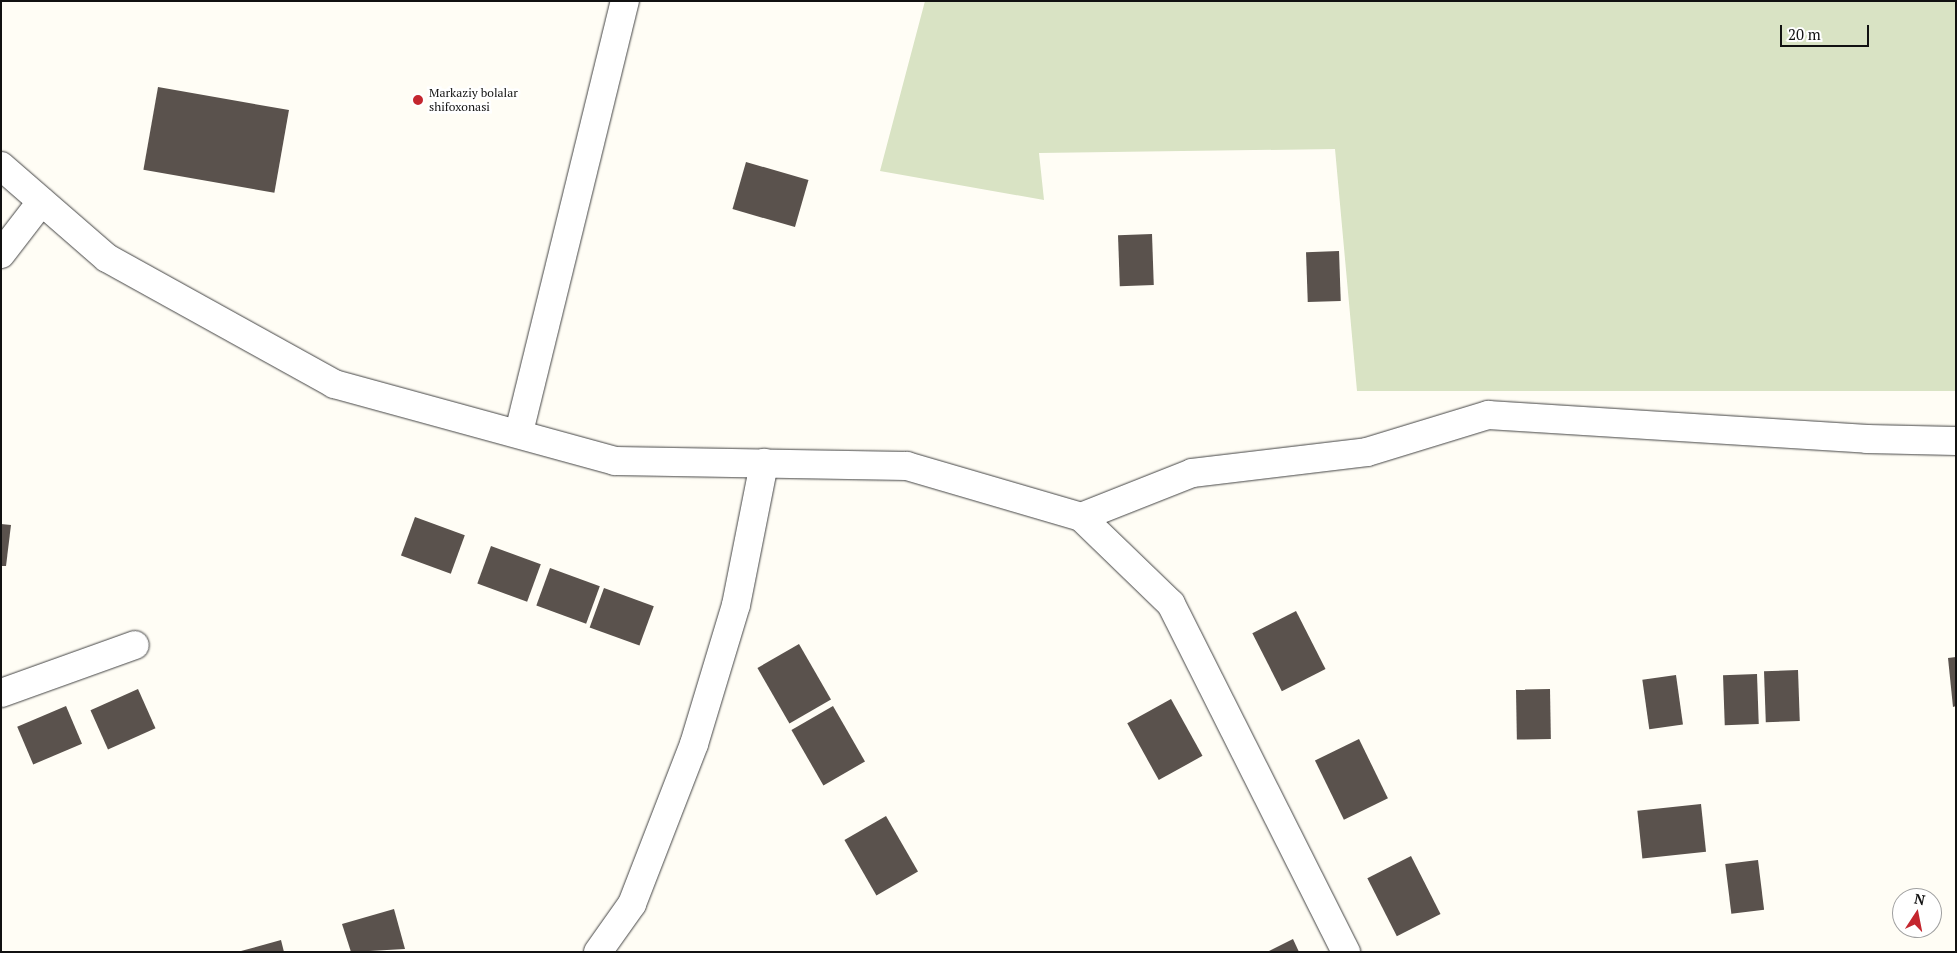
<!DOCTYPE html>
<html>
<head>
<meta charset="utf-8">
<style>
  body { margin:0 }
  #map { position:relative; width:1957px; height:953px; overflow:hidden; background:#fffdf5; font-family:"PT Serif",serif }
  div>[style] { position:absolute }
  .cemetery>* { inset:0; background:#d9e3c4 }
  .building>* { inset:0; background:#5a524d; transform-origin:0 0 }
  .roads { filter:drop-shadow(0 0 1px #444) drop-shadow(0 0 1px #444) }
  .minor>* { height:28px; margin:-14px; padding:0 14px; transform-origin:14px; border-radius:14px; background:#fff }
  .dots>* { width:14px; height:14px; translate:-50% -50%; box-sizing:border-box; border:2px solid #fff; border-radius:50% }
  span { translate:-50% -50%; white-space:nowrap; text-align:center; line-height:1.15; -webkit-text-stroke:5px #fff; paint-order:stroke }
  .poi-label { font-size:12px; color:#111 }
  .left { translate:0 -50%; text-align:left }
  .frame { position:absolute; inset:0; border:2px solid #111; pointer-events:none }
  .north { position:absolute; left:1892px; top:888px; width:50px; height:50px; box-sizing:border-box; background:#fff; border:1px solid #a0a0a0; border-radius:50%; rotate:11deg; font-size:14px; font-weight:700; line-height:20px; text-align:center; color:#111 }
  .north::after { content:''; display:block; margin:auto; width:18px; height:22px; background:#c4262e; clip-path:polygon(50% 0,100% 100%,50% 72%,0 100%) }
  .scale { position:absolute; left:1780px; top:25px; width:89px; height:22px; box-sizing:border-box; border:2px solid #111; border-top:0; padding-left:6px; font-size:15px; line-height:18px; white-space:nowrap; color:#111; -webkit-text-stroke:4px #fff; paint-order:stroke }
</style>
</head>
<body>
<div id="map">
  <div class="cemetery">
    <div style="clip-path:polygon(925px 1px,1956px 1px,1956px 391px,1357px 391px,1335px 149px,1039px 153px,1044px 200px,880px 171px)"></div>
  </div>
  <div class="building">
    <div style="left:158px;top:87px;width:133px;height:84px;rotate:10deg"></div>
    <div style="left:746px;top:162px;width:65px;height:49px;rotate:16deg"></div>
    <div style="left:1152px;top:234px;width:51px;height:34px;rotate:88deg"></div>
    <div style="left:1339px;top:251px;width:50px;height:33px;rotate:88deg"></div>
    <div style="left:415px;top:517px;width:53px;height:41px;rotate:20deg"></div>
    <div style="clip-path:polygon(1px 524px,11px 525px,6px 566px,1px 566px)"></div>
    <div style="left:491px;top:546px;width:53px;height:40px;rotate:20deg"></div>
    <div style="left:550px;top:568px;width:53px;height:40px;rotate:20deg"></div>
    <div style="left:604px;top:588px;width:53px;height:42px;rotate:20deg"></div>
    <div style="left:1296px;top:611px;width:65px;height:49px;rotate:63deg"></div>
    <div style="left:799px;top:644px;width:64px;height:48px;rotate:60deg"></div>
    <div style="clip-path:polygon(1956px 657px,1956px 706px,1953px 707px,1948px 658px)"></div>
    <div style="left:1798px;top:670px;width:51px;height:34px;rotate:88deg"></div>
    <div style="left:1757px;top:674px;width:50px;height:34px;rotate:88deg"></div>
    <div style="left:1676px;top:675px;width:50px;height:34px;rotate:82deg"></div>
    <div style="left:138px;top:689px;width:43px;height:52px;rotate:66deg"></div>
    <div style="left:1550px;top:689px;width:50px;height:34px;rotate:89deg"></div>
    <div style="left:1171px;top:699px;width:65px;height:50px;rotate:61deg"></div>
    <div style="left:66px;top:706px;width:41px;height:53px;rotate:67deg"></div>
    <div style="left:833px;top:706px;width:64px;height:48px;rotate:60deg"></div>
    <div style="left:1359px;top:739px;width:66px;height:49px;rotate:64deg"></div>
    <div style="left:1701px;top:804px;width:48px;height:64px;rotate:84deg"></div>
    <div style="left:886px;top:816px;width:64px;height:48px;rotate:60deg"></div>
    <div style="left:1411px;top:856px;width:65px;height:49px;rotate:63deg"></div>
    <div style="left:1758px;top:860px;width:50px;height:33px;rotate:83deg"></div>
    <div style="clip-path:polygon(394px 909px,405px 949px,351px 952px,342px 924px)"></div>
    <div style="clip-path:polygon(1293px 939px,1299px 952px,1267px 952px)"></div>
    <div style="clip-path:polygon(281px 940px,284px 952px,242px 952px,241px 951px)"></div>
  </div>
  <div class="roads">
    <div class="minor">
      <div style="left:1px;top:166px;width:140px;rotate:41deg"></div>
      <div style="left:107px;top:258px;width:260px;rotate:29deg"></div>
      <div style="left:334px;top:384px;width:291px;rotate:15.3deg"></div>
      <div style="left:615px;top:461px;width:292px;rotate:1deg"></div>
      <div style="left:907px;top:466px;width:181px;rotate:16.3deg"></div>
      <div style="left:1081px;top:517px;width:125px;rotate:44deg"></div>
      <div style="left:1171px;top:604px;width:390px;rotate:63.3deg"></div>
      <div style="left:1px;top:254px;width:66px;rotate:-52.4deg"></div>
      <div style="left:519px;top:432px;width:444px;rotate:-76.2deg"></div>
      <div style="left:1081px;top:517px;width:119px;rotate:-21.6deg"></div>
      <div style="left:1192px;top:473px;width:176px;rotate:-6.8deg"></div>
      <div style="left:1367px;top:452px;width:127px;rotate:-17deg"></div>
      <div style="left:1488px;top:415px;width:380px;rotate:3.6deg"></div>
      <div style="left:1867px;top:439px;width:89px;rotate:1.3deg"></div>
      <div style="left:1px;top:693px;width:142px;rotate:-19.7deg"></div>
      <div style="left:598px;top:952px;width:59px;rotate:-54.7deg"></div>
      <div style="left:632px;top:904px;width:172px;rotate:-68.8deg"></div>
      <div style="left:694px;top:744px;width:145px;rotate:-73.2deg"></div>
      <div style="left:736px;top:605px;width:145px;rotate:-78.8deg"></div>
    </div>
  </div>
  <div class="dots">
    <div style="left:418px;top:100px;background:#c4262e"></div>
  </div>
  <div class="poi-label">
    <span class="left" style="left:429px;top:100px">Markaziy bolalar<br>shifoxonasi</span>
  </div>
  <div class="frame"></div>
  <div class="north">N</div>
  <div class="scale">20 m</div>
</div>
</body>
</html>
